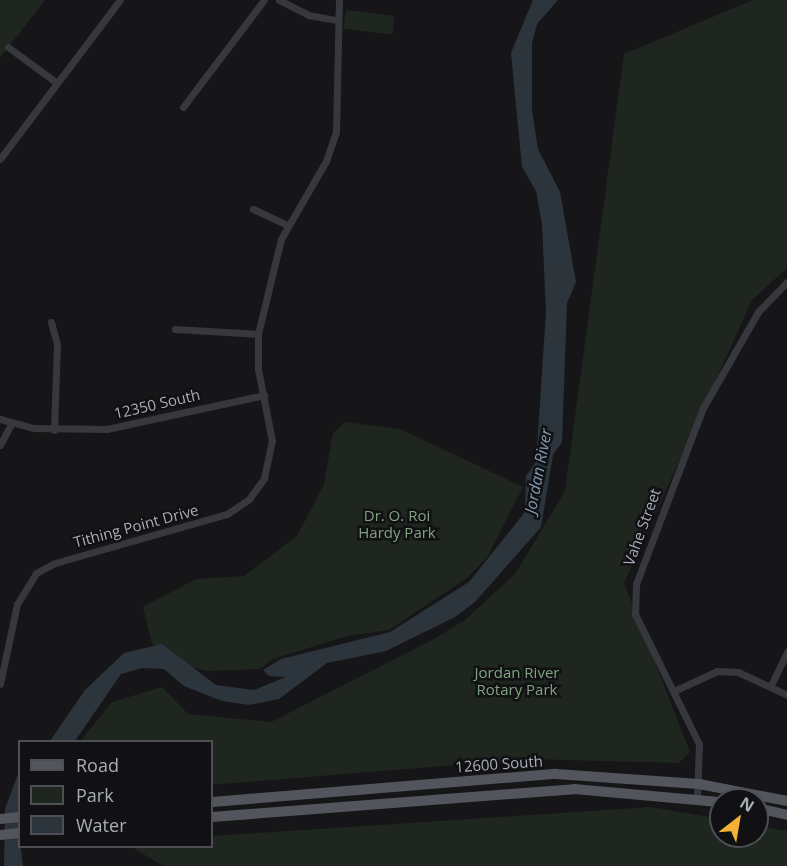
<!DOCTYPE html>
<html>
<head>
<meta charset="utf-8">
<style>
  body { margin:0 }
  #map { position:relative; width:787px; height:866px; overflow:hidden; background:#161618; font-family:"Open Sans",sans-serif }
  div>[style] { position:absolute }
  .green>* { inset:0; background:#1e261f; transform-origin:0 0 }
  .water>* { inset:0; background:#2c353c }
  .street>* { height:7px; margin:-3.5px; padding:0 3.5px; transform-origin:3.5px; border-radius:3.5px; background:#37383d }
  .primary>* { height:10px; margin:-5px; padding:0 5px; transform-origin:5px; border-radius:5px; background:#53555c }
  span { translate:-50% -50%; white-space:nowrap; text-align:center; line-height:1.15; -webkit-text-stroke:5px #111113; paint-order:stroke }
  .street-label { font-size:15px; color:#a8adb8 }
  .park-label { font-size:15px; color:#7fa381 }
  .water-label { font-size:16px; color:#7f9bb3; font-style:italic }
  .legend { position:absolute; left:18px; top:740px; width:195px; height:108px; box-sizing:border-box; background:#111113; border:2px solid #4d4f55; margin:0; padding:8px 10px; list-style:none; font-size:18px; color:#a8adb8 }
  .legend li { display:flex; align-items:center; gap:12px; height:30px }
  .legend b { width:30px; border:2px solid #4d4f55 }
  .north { position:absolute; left:709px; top:788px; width:60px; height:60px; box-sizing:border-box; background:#111113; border:2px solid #4d4f55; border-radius:50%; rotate:31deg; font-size:16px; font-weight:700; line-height:24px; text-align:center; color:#a8adb8 }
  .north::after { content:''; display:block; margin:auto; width:21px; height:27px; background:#f2b134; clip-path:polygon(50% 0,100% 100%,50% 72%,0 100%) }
</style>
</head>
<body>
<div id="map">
  <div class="green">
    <div style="clip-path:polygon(0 0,45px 0,0 58px)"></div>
    <div style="clip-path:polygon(753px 0,787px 0,787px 268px,752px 300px,624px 583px,690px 752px,679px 763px,527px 759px,212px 785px,212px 742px,80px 742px,112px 702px,162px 687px,188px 714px,271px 722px,432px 640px,465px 620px,515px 574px,565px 491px,624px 54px)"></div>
    <div style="left:346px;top:10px;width:49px;height:19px;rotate:7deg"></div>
    <div style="clip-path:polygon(345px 422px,400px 429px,523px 487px,488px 556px,467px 578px,389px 630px,347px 636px,273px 659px,260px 669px,207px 671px,178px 663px,152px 644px,143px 607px,196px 579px,244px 576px,297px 536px,324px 484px,333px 433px)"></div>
    <div style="clip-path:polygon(650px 807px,721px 819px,721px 836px,757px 836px,757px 826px,787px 831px,787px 866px,163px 866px,132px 847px,212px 846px,212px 836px)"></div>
  </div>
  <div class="water">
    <div style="clip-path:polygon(533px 0,558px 0,537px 24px,532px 43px,532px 110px,538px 149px,560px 192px,576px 282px,567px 303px,562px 442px,553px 455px,541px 527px,475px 602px,455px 617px,386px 651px,327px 663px,279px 699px,249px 705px,222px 701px,184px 686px,164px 669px,142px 668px,121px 674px,75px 741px,50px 741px,85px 690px,124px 653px,162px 644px,216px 685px,254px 690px,286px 677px,269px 676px,263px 670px,281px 659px,390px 632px,469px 582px,525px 512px,526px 476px,536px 462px,546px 312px,542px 224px,536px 191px,522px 167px,511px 53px)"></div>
    <div style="clip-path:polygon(19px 771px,18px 826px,23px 866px,4px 866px,5px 809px)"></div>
  </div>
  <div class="street">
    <div style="left:279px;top:0;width:33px;rotate:27deg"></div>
    <div style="left:308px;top:15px;width:28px;rotate:10deg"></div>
    <div style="left:8px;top:47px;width:61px;rotate:36.3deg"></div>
    <div style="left:183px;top:107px;width:134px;rotate:-52.9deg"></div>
    <div style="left:0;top:159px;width:199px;rotate:-53deg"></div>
    <div style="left:253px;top:209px;width:38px;rotate:25deg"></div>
    <div style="left:51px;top:322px;width:23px;rotate:75deg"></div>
    <div style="left:57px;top:344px;width:86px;rotate:92deg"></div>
    <div style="left:175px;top:329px;width:83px;rotate:3.4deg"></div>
    <div style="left:0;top:419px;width:34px;rotate:15deg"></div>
    <div style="left:33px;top:428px;width:74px;rotate:0.8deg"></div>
    <div style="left:107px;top:429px;width:161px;rotate:-12.2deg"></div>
    <div style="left:0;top:445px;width:24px;rotate:-62deg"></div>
    <div style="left:0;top:684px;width:82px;rotate:-78deg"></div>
    <div style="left:17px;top:604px;width:36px;rotate:-58deg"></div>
    <div style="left:36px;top:573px;width:21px;rotate:-28deg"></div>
    <div style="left:55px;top:563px;width:179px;rotate:-15.9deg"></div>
    <div style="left:227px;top:514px;width:27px;rotate:-34deg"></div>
    <div style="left:249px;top:499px;width:26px;rotate:-54deg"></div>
    <div style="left:264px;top:478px;width:38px;rotate:-78deg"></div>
    <div style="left:272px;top:441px;width:73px;rotate:-101deg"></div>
    <div style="left:258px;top:369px;width:35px;rotate:-90deg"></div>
    <div style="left:258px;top:334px;width:98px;rotate:-76.4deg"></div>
    <div style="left:281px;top:239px;width:90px;rotate:-60deg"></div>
    <div style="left:326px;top:161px;width:31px;rotate:-71deg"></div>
    <div style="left:336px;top:132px;width:132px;rotate:-88.7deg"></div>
    <div style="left:771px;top:685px;width:37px;rotate:-64deg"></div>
    <div style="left:674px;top:691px;width:47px;rotate:-24.9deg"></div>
    <div style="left:717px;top:671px;width:21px;rotate:3deg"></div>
    <div style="left:738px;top:672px;width:54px;rotate:25.1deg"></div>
    <div style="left:697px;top:798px;width:54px;rotate:-87.9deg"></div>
    <div style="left:699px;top:744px;width:145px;rotate:-116.2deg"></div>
    <div style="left:635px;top:614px;width:30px;rotate:-88deg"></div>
    <div style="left:636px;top:584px;width:188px;rotate:-69.2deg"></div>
    <div style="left:703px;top:408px;width:111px;rotate:-60.2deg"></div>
    <div style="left:758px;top:312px;width:42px;rotate:-46deg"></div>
  </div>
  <div class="primary">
    <div style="left:212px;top:802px;width:345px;rotate:-4.7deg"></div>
    <div style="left:556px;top:774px;width:143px;rotate:4deg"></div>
    <div style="left:699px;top:784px;width:90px;rotate:10.9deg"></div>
    <div style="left:757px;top:808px;width:31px;rotate:13deg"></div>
    <div style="left:212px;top:817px;width:363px;rotate:-4.4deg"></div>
    <div style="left:574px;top:789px;width:148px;rotate:5.1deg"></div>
    <div style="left:0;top:819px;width:20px;rotate:-6deg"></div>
    <div style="left:0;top:835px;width:20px;rotate:-6deg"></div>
  </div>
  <div class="street-label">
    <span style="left:157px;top:404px;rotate:-13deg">12350 South</span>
    <span style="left:136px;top:526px;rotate:-15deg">Tithing Point Drive</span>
    <span style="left:642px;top:527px;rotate:-70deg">Vahe Street</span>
    <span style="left:499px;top:764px;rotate:-4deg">12600 South</span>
  </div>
  <div class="park-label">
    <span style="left:397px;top:524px">Dr. O. Roi<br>Hardy Park</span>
    <span style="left:517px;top:681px">Jordan River<br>Rotary Park</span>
  </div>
  <div class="water-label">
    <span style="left:538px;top:471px;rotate:-79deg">Jordan River</span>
  </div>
  <ul class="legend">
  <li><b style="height:8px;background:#53555c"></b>Road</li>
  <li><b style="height:16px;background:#1e261f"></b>Park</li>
  <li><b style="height:16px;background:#2c353c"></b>Water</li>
  </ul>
  <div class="north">N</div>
</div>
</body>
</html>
